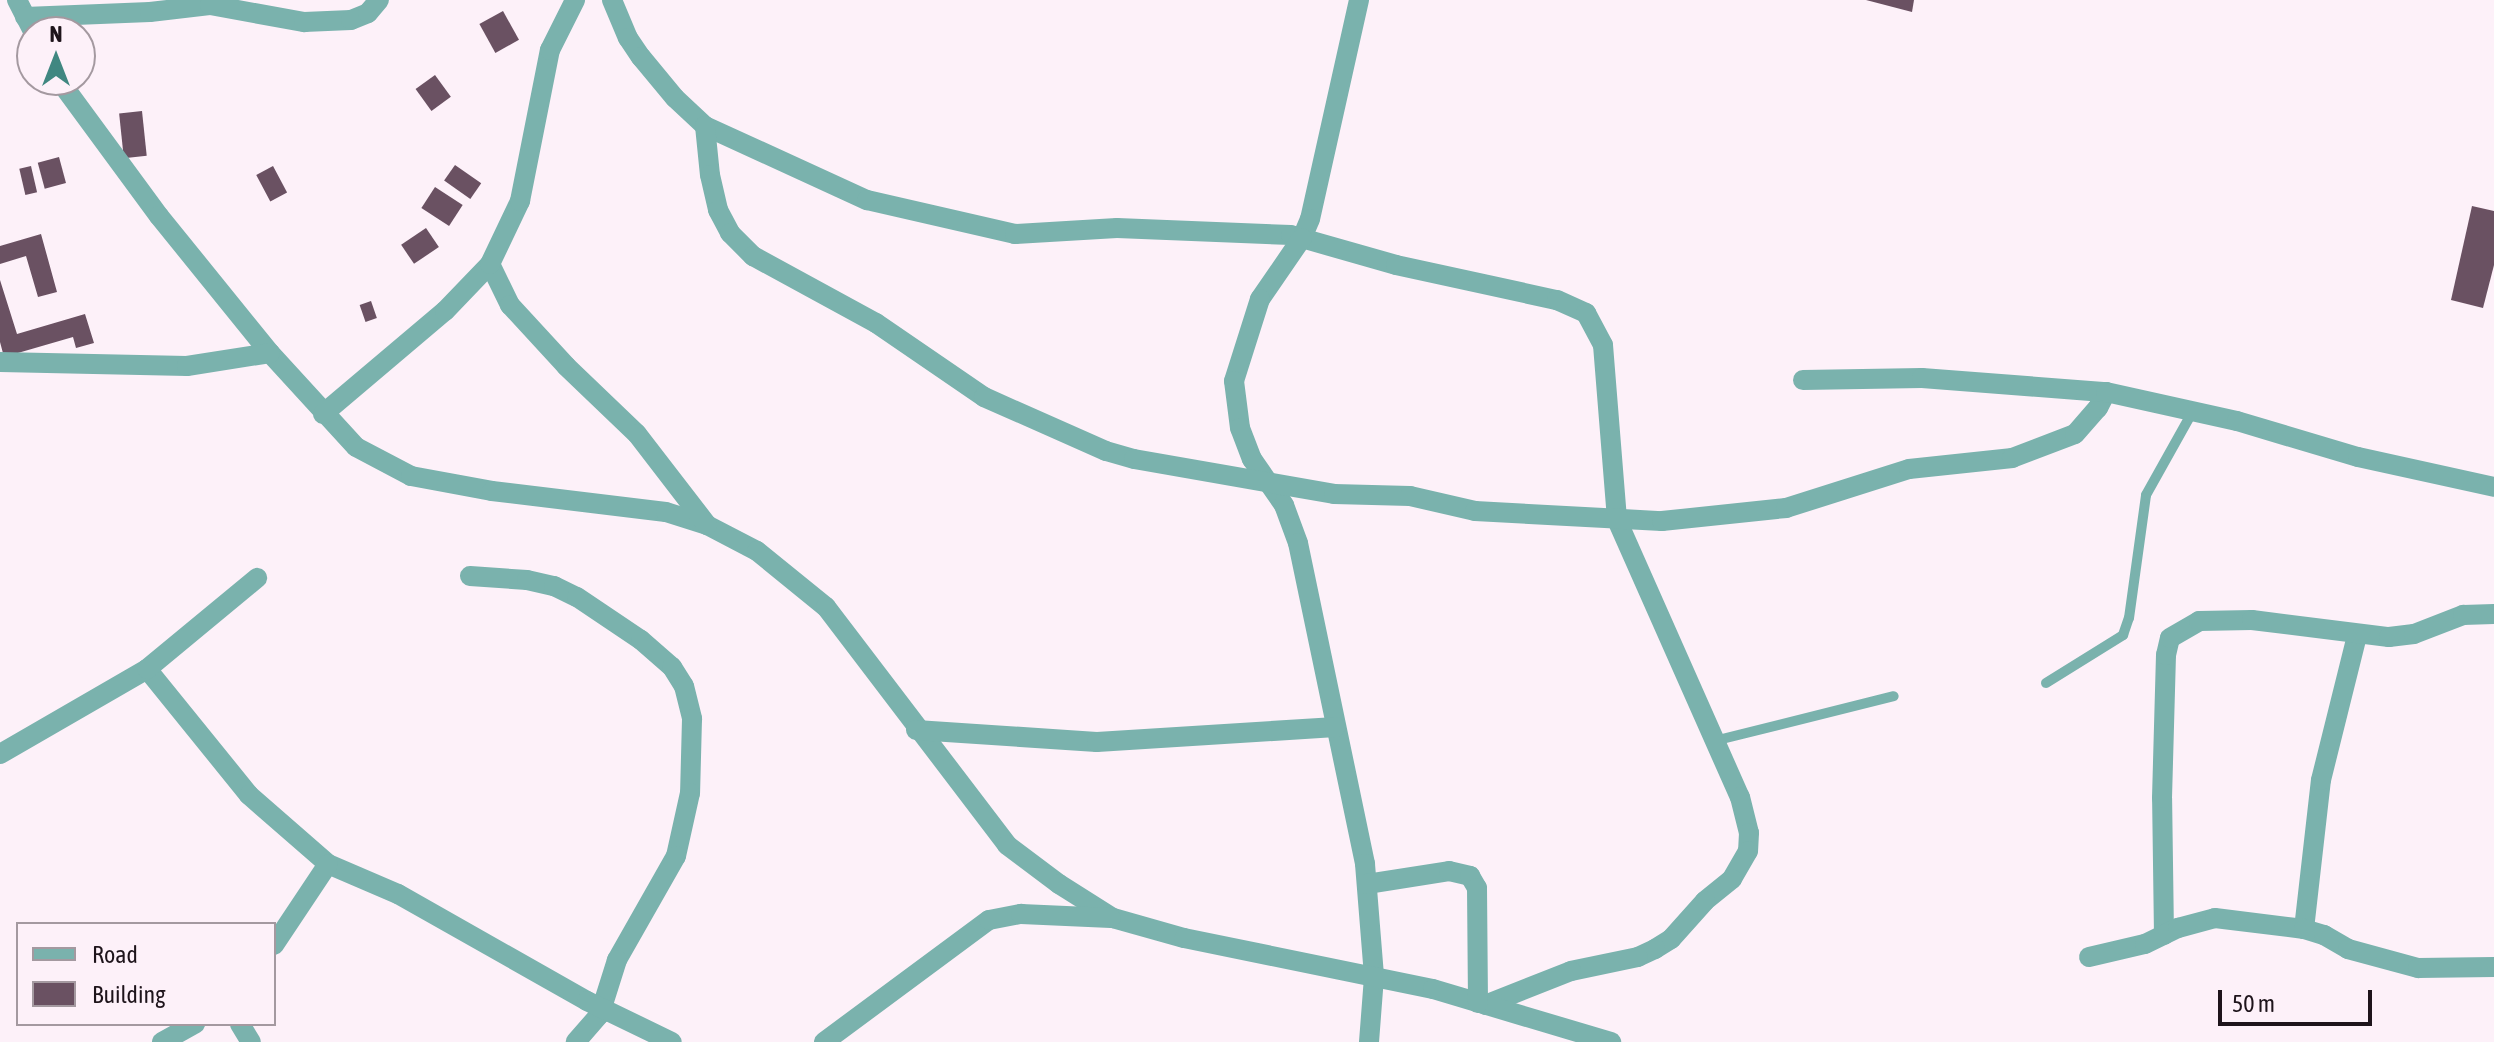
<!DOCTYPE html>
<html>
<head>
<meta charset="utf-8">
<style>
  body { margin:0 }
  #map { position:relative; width:2494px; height:1042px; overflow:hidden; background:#fdf1f9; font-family:"Asap Condensed",sans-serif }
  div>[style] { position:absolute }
  .building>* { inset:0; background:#6a5162; transform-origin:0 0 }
  .service>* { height:10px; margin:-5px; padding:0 5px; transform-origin:5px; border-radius:5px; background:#7ab2ad }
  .minor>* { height:20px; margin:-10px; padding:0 10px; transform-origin:10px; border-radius:10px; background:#7ab2ad }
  span { translate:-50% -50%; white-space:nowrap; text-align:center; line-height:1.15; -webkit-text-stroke:8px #fdf1f9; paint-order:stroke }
  .legend { position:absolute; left:16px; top:922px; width:260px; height:104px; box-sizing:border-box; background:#fdf1f9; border:2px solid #a499a0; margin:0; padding:10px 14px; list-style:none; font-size:24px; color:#1e141b }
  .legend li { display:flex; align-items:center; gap:16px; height:40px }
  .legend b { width:40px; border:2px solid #a499a0 }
  .north { position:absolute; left:16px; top:16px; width:80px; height:80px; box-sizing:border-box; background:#fdf1f9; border:2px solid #a499a0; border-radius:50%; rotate:0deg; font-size:22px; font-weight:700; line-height:32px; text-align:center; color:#1e141b }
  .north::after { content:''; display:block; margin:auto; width:28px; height:36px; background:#408781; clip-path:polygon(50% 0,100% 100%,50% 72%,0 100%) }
  .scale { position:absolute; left:2218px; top:990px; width:154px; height:36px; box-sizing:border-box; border:4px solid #1e141b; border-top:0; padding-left:10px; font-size:24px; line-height:28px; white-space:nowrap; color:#1e141b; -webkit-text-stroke:6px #fdf1f9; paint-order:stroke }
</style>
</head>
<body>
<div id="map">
  <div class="building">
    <div style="clip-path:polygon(1866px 0,1914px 0,1912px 12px)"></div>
    <div style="left:503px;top:11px;width:33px;height:27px;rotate:61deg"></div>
    <div style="left:435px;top:75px;width:27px;height:24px;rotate:54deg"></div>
    <div style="left:142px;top:111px;width:45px;height:23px;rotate:84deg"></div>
    <div style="left:59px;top:157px;width:27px;height:22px;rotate:75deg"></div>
    <div style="left:455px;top:165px;width:32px;height:19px;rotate:35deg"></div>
    <div style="left:31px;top:166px;width:27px;height:12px;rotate:77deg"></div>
    <div style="left:273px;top:166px;width:30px;height:19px;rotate:62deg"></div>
    <div style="left:435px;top:187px;width:33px;height:25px;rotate:33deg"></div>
    <div style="clip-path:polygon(2472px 206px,2494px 211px,2494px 265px,2483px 308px,2451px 300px)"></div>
    <div style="left:426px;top:228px;width:23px;height:30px;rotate:56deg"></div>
    <div style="clip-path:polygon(41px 234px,57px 292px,38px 297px,26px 256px,0 264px,0 246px)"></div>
    <div style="clip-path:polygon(0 280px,17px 334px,85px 314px,94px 343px,76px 348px,73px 337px,4px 357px,0 342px)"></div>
    <div style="left:371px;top:301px;width:18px;height:12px;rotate:71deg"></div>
  </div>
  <div class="service">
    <div style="left:2046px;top:683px;width:91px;rotate:-31.9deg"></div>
    <div style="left:2123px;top:635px;width:18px;rotate:-71deg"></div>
    <div style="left:2129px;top:618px;width:124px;rotate:-82.1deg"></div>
    <div style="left:2146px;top:495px;width:96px;rotate:-60.8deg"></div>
    <div style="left:1718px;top:740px;width:181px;rotate:-14deg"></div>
  </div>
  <div class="minor">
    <div style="left:17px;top:0;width:36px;rotate:63deg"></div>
    <div style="left:612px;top:0;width:41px;rotate:67.2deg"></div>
    <div style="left:628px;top:38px;width:23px;rotate:56deg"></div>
    <div style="left:641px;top:57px;width:53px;rotate:50.3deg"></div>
    <div style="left:675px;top:98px;width:41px;rotate:43deg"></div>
    <div style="left:705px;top:126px;width:178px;rotate:24.6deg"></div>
    <div style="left:867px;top:200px;width:152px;rotate:12.9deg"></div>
    <div style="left:1015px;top:234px;width:102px;rotate:-3.4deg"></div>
    <div style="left:1117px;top:228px;width:174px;rotate:2.3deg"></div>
    <div style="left:1291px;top:235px;width:109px;rotate:15.9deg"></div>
    <div style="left:1396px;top:265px;width:165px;rotate:12.3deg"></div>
    <div style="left:1557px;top:300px;width:32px;rotate:24deg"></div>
    <div style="left:1586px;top:313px;width:36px;rotate:62deg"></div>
    <div style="left:1603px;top:345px;width:176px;rotate:85.4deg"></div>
    <div style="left:1617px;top:520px;width:303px;rotate:66.1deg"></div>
    <div style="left:1740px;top:797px;width:37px;rotate:76deg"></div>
    <div style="left:1749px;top:833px;width:18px;rotate:93deg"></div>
    <div style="left:1748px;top:851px;width:32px;rotate:120deg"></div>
    <div style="left:1732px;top:879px;width:35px;rotate:141deg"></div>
    <div style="left:1705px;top:901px;width:51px;rotate:131.8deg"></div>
    <div style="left:1671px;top:939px;width:19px;rotate:148deg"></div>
    <div style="left:1655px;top:949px;width:19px;rotate:155deg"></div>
    <div style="left:1638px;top:957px;width:68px;rotate:168.2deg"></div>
    <div style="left:1571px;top:971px;width:92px;rotate:158.4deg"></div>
    <div style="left:1359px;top:0;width:224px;rotate:102.6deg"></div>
    <div style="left:1310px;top:219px;width:21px;rotate:113deg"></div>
    <div style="left:1302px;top:238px;width:74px;rotate:124.5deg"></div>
    <div style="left:1260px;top:299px;width:86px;rotate:107.6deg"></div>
    <div style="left:1234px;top:381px;width:47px;rotate:82.7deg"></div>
    <div style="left:1240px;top:428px;width:33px;rotate:69deg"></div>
    <div style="left:1252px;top:459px;width:56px;rotate:55.2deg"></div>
    <div style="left:1284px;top:505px;width:40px;rotate:69.8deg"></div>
    <div style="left:1298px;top:543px;width:328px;rotate:78.2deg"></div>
    <div style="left:1365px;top:864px;width:113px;rotate:85.4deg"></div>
    <div style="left:1374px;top:977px;width:65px;rotate:94.4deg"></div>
    <div style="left:25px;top:17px;width:125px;rotate:-2.3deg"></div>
    <div style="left:150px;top:12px;width:60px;rotate:-6.7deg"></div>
    <div style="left:210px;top:5px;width:96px;rotate:10.3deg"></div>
    <div style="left:304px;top:22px;width:47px;rotate:-2.4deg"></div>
    <div style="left:351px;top:20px;width:18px;rotate:-22deg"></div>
    <div style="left:368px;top:13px;width:17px;rotate:-50deg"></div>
    <div style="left:59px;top:80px;width:169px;rotate:53.7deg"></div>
    <div style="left:159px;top:216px;width:176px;rotate:51deg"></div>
    <div style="left:270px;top:353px;width:127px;rotate:47.5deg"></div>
    <div style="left:356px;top:447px;width:62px;rotate:27.8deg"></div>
    <div style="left:411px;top:476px;width:82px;rotate:10.5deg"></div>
    <div style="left:492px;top:491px;width:175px;rotate:6.9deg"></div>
    <div style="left:666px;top:512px;width:43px;rotate:17.6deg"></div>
    <div style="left:707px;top:525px;width:56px;rotate:27.5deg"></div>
    <div style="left:757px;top:551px;width:89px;rotate:39.1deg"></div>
    <div style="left:826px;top:607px;width:299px;rotate:52.7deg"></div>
    <div style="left:1007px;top:845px;width:65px;rotate:36.9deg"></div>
    <div style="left:1059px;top:884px;width:64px;rotate:32.2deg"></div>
    <div style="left:1113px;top:918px;width:74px;rotate:15.7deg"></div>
    <div style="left:1184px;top:938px;width:254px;rotate:11.6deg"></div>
    <div style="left:1433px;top:989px;width:186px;rotate:16.6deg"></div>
    <div style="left:705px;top:126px;width:49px;rotate:84.2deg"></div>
    <div style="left:710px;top:175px;width:36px;rotate:77deg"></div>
    <div style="left:718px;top:210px;width:26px;rotate:62deg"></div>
    <div style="left:730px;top:233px;width:33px;rotate:45deg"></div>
    <div style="left:753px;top:256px;width:140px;rotate:28.6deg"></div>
    <div style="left:876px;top:323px;width:131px;rotate:34.4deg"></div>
    <div style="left:984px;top:397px;width:133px;rotate:23.9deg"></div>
    <div style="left:1106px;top:451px;width:29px;rotate:16deg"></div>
    <div style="left:1134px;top:459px;width:203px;rotate:9.9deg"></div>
    <div style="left:1334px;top:494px;width:76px;rotate:1.5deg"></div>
    <div style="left:1410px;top:496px;width:67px;rotate:13deg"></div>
    <div style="left:1475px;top:511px;width:187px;rotate:3.1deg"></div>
    <div style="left:1662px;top:521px;width:125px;rotate:-6deg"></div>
    <div style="left:1786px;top:508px;width:129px;rotate:-17.6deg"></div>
    <div style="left:1909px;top:469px;width:104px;rotate:-6.1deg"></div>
    <div style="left:2012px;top:458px;width:67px;rotate:-20.9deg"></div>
    <div style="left:2075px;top:434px;width:35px;rotate:-49deg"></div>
    <div style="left:2098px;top:408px;width:18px;rotate:-63deg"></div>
    <div style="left:490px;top:264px;width:46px;rotate:64deg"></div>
    <div style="left:510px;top:305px;width:83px;rotate:47.4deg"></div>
    <div style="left:566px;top:366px;width:98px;rotate:43.8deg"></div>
    <div style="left:637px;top:434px;width:115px;rotate:52.4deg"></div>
    <div style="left:0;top:362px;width:187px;rotate:1.2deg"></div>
    <div style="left:187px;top:366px;width:84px;rotate:-8.9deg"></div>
    <div style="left:1803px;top:380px;width:119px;rotate:-1deg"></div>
    <div style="left:1922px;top:378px;width:185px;rotate:4.4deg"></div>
    <div style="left:2106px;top:392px;width:134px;rotate:12.5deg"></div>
    <div style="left:2237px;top:421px;width:126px;rotate:16.6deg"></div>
    <div style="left:2358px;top:457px;width:139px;rotate:12.4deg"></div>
    <div style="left:323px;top:414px;width:160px;rotate:-40.2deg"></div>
    <div style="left:445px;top:311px;width:65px;rotate:-46.2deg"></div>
    <div style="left:490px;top:264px;width:70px;rotate:-64.5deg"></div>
    <div style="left:520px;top:201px;width:154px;rotate:-78.8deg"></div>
    <div style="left:550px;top:50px;width:56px;rotate:-63.4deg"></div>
    <div style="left:470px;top:576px;width:57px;rotate:4deg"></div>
    <div style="left:527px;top:580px;width:28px;rotate:13deg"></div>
    <div style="left:554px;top:586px;width:25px;rotate:26deg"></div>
    <div style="left:577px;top:597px;width:77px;rotate:33.9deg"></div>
    <div style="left:641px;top:640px;width:41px;rotate:41.1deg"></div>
    <div style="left:672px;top:667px;width:22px;rotate:58deg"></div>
    <div style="left:684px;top:686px;width:34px;rotate:76deg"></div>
    <div style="left:692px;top:719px;width:74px;rotate:91.5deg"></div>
    <div style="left:690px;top:793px;width:65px;rotate:102.5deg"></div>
    <div style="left:676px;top:856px;width:120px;rotate:119.6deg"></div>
    <div style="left:617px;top:960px;width:57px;rotate:107.5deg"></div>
    <div style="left:600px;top:1014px;width:37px;rotate:131deg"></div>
    <div style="left:147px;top:669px;width:162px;rotate:51deg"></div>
    <div style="left:249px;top:795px;width:105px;rotate:41.1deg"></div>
    <div style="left:328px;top:864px;width:76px;rotate:23.2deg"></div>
    <div style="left:398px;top:894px;width:217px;rotate:29.5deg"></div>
    <div style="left:587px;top:1001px;width:94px;rotate:25.8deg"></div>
    <div style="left:916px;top:730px;width:181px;rotate:3.8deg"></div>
    <div style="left:1097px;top:742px;width:239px;rotate:-3.6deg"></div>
    <div style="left:0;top:754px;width:170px;rotate:-30deg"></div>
    <div style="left:147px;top:669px;width:143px;rotate:-39.6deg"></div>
    <div style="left:1367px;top:884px;width:83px;rotate:-9deg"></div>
    <div style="left:1449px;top:871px;width:22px;rotate:13deg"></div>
    <div style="left:1470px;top:876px;width:14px;rotate:60deg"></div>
    <div style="left:1477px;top:888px;width:115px;rotate:89.5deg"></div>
    <div style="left:2304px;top:929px;width:150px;rotate:-83.5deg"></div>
    <div style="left:2321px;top:780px;width:148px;rotate:-76deg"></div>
    <div style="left:2164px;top:935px;width:137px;rotate:-90.8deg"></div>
    <div style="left:2162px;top:798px;width:143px;rotate:-88.4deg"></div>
    <div style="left:2166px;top:655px;width:17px;rotate:-77deg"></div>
    <div style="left:2170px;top:638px;width:34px;rotate:-30deg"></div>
    <div style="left:2199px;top:621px;width:53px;rotate:-1.1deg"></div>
    <div style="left:2252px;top:620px;width:138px;rotate:7.1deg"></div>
    <div style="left:2389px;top:637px;width:25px;rotate:-7deg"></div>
    <div style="left:2414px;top:634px;width:53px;rotate:-21.2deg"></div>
    <div style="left:2463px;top:615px;width:31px;rotate:-2deg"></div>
    <div style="left:274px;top:945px;width:97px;rotate:-56.3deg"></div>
    <div style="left:2089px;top:957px;width:57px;rotate:-13.1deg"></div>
    <div style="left:2145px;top:944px;width:37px;rotate:-26deg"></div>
    <div style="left:2178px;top:928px;width:38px;rotate:-15deg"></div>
    <div style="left:2215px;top:918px;width:90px;rotate:7deg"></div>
    <div style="left:2304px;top:929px;width:21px;rotate:17deg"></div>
    <div style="left:2324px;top:935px;width:28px;rotate:30deg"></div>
    <div style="left:2348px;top:949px;width:73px;rotate:15.2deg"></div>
    <div style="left:2418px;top:968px;width:76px;rotate:-0.8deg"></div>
    <div style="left:240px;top:1024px;width:21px;rotate:59deg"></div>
    <div style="left:162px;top:1042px;width:38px;rotate:-29deg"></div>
    <div style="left:824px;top:1042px;width:205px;rotate:-36.5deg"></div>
    <div style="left:989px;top:920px;width:33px;rotate:-11deg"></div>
    <div style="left:1021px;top:914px;width:90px;rotate:2.5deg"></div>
  </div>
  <ul class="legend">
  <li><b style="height:10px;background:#7ab2ad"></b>Road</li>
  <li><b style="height:22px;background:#6a5162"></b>Building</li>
  </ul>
  <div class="north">N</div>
  <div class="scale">50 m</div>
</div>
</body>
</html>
